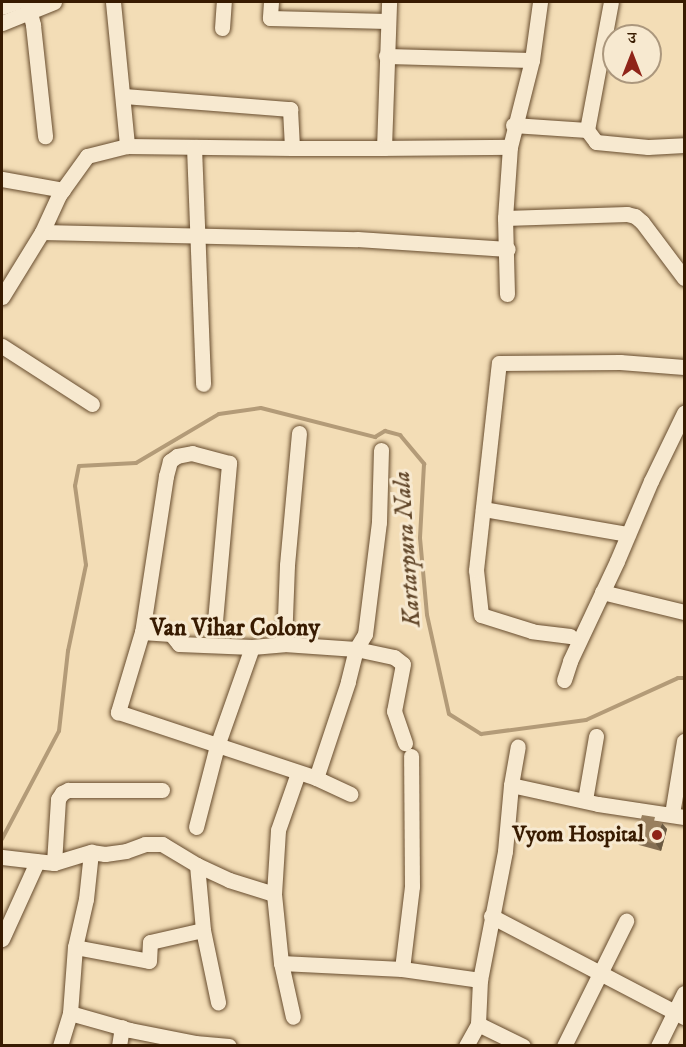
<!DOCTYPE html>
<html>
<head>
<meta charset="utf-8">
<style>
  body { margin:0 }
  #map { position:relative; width:686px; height:1047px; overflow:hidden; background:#f3ddb6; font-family:"IM FELL DW Pica","Noto Serif Devanagari",serif }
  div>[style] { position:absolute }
  .stream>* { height:4px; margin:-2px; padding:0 2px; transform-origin:2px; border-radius:2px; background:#b39b78 }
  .roads { filter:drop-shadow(0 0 2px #674c2e) drop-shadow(0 0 2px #674c2e) }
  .minor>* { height:15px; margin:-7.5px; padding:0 7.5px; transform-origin:7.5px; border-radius:7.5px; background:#f7e9d0 }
  .wall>* { inset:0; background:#846e52 }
  .shaded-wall>* { inset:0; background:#6b5a42 }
  .building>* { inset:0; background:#99805f }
  .dots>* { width:16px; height:16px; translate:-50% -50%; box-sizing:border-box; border:3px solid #f7e9d0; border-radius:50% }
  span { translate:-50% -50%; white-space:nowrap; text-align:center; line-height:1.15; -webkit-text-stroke:6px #f7e9d0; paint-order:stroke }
  .poi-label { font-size:22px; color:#381b01; font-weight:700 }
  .right { translate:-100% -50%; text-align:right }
  .water-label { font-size:24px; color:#63482b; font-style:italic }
  .neighbourhood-label { font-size:24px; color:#381b01; font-weight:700 }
  .frame { position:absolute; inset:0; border:3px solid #381b01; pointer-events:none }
  .north { position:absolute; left:602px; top:24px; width:60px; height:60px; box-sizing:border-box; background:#f7e9d0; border:2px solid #ab977d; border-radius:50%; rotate:0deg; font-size:16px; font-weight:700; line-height:24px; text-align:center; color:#381b01 }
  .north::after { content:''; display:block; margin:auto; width:21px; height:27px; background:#8f2418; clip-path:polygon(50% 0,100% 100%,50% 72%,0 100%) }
</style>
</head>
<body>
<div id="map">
  <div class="stream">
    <div style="left:2px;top:839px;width:122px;rotate:-62.2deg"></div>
    <div style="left:59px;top:731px;width:81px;rotate:-83.6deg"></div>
    <div style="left:68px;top:651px;width:88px;rotate:-78.2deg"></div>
    <div style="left:86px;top:565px;width:80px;rotate:-97.9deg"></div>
    <div style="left:75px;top:486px;width:20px;rotate:-79deg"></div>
    <div style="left:79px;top:466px;width:57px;rotate:-3deg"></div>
    <div style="left:136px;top:463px;width:96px;rotate:-30.6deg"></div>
    <div style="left:219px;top:414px;width:42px;rotate:-8.1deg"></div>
    <div style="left:261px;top:408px;width:118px;rotate:14.3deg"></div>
    <div style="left:375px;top:437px;width:12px;rotate:-31deg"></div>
    <div style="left:385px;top:431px;width:16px;rotate:15deg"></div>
    <div style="left:400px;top:435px;width:38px;rotate:50deg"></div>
    <div style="left:424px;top:464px;width:74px;rotate:93.1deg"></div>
    <div style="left:420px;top:538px;width:77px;rotate:84.8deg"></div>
    <div style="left:427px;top:615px;width:101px;rotate:77.5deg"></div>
    <div style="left:449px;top:714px;width:38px;rotate:32deg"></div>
    <div style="left:481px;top:734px;width:106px;rotate:-7.6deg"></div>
    <div style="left:586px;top:720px;width:101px;rotate:-24.5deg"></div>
    <div style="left:678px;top:678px;width:6px"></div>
  </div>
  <div class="roads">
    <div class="minor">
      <div style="left:27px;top:2px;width:24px;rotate:75deg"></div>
      <div style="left:33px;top:25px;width:112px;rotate:83.8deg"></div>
      <div style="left:113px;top:2px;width:145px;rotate:84.4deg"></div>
      <div style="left:127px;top:146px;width:165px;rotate:0.7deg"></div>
      <div style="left:292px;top:148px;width:92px"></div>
      <div style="left:384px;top:148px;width:146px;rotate:-88deg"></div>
      <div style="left:271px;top:2px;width:16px;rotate:94deg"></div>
      <div style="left:270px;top:18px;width:117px;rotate:1.5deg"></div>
      <div style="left:2px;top:7px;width:15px;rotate:-20deg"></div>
      <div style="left:2px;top:23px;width:56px;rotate:-22deg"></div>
      <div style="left:222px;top:28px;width:26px;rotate:-86deg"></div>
      <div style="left:386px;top:56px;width:146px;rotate:1.6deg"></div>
      <div style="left:124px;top:96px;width:167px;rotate:4.5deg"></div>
      <div style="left:290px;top:109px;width:39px;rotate:87deg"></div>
      <div style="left:513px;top:125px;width:74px;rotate:3.9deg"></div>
      <div style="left:587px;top:130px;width:130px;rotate:-79.4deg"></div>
      <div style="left:587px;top:130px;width:15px;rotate:53deg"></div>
      <div style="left:596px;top:142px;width:52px;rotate:5.5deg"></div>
      <div style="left:648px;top:147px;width:36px;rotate:-3deg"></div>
      <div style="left:194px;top:147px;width:237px;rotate:87.8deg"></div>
      <div style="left:384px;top:148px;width:126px;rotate:-0.5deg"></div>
      <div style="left:510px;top:147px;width:90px;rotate:-75.8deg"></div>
      <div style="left:532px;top:60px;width:59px;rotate:-82.1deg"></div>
      <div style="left:2px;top:179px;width:62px;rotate:10.2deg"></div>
      <div style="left:505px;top:218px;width:122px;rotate:-1.9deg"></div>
      <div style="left:627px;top:214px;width:8px;rotate:14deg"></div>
      <div style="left:635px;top:216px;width:9px;rotate:41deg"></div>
      <div style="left:642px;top:222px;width:70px;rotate:53.1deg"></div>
      <div style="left:42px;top:232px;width:315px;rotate:1.3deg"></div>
      <div style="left:357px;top:239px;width:151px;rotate:3.8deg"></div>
      <div style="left:507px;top:294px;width:76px;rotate:-91.5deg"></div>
      <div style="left:505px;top:218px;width:71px;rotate:-86deg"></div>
      <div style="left:2px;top:297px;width:76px;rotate:-58.4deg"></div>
      <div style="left:42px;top:232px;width:41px;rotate:-65.3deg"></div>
      <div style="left:59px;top:195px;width:48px;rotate:-54.3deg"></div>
      <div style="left:87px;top:156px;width:41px;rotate:-14deg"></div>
      <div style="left:2px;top:346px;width:107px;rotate:32.8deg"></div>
      <div style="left:299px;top:433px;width:133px;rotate:95.2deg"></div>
      <div style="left:287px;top:565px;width:79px;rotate:92.2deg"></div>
      <div style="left:284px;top:644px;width:72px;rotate:4deg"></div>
      <div style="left:356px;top:649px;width:34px;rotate:104deg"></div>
      <div style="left:348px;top:682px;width:101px;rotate:108.4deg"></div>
      <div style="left:381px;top:450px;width:72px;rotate:91.6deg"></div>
      <div style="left:379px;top:522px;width:113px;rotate:97.1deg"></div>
      <div style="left:365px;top:634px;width:17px;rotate:121deg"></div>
      <div style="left:356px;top:649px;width:39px;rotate:12deg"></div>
      <div style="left:394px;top:657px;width:11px;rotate:38deg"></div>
      <div style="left:403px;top:664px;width:48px;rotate:100.8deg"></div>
      <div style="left:394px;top:711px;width:34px;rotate:71deg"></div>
      <div style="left:483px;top:509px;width:147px;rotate:9.8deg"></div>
      <div style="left:602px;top:592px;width:84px;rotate:13.7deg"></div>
      <div style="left:215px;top:621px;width:159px;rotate:-84.9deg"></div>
      <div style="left:229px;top:463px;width:38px;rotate:-165deg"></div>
      <div style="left:192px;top:453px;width:15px;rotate:169deg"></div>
      <div style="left:177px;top:456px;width:9px;rotate:144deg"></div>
      <div style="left:170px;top:461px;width:16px;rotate:105deg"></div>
      <div style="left:166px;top:476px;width:158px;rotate:98.7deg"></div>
      <div style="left:142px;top:632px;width:84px;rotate:106.7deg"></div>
      <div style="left:118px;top:712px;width:209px;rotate:18.4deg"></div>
      <div style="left:316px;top:778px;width:38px;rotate:25deg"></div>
      <div style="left:142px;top:632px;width:29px;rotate:4deg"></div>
      <div style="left:171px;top:634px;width:13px;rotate:51deg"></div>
      <div style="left:179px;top:644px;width:73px;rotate:2.4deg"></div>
      <div style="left:570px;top:636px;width:38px;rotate:-173deg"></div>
      <div style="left:532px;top:631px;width:53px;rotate:-162.6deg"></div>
      <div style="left:481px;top:615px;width:45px;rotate:-96.3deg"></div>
      <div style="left:476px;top:570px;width:208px;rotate:-83.7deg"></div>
      <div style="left:499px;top:363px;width:121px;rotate:-0.5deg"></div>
      <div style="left:620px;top:362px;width:64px;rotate:4.5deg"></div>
      <div style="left:564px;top:680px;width:20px;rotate:-72deg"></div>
      <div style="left:570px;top:661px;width:110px;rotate:-64.8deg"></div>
      <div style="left:617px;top:561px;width:87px;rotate:-67deg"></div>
      <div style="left:651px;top:481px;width:76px;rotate:-64.1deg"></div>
      <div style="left:511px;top:785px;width:39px;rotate:-80deg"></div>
      <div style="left:585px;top:800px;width:65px;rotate:-80.2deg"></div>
      <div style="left:672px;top:814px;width:74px;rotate:-80.7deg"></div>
      <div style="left:196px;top:827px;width:84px;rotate:-75.5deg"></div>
      <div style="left:217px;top:746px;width:105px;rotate:-70.5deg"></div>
      <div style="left:252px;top:647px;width:32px;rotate:-5deg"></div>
      <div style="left:2px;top:857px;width:52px;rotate:6.6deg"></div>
      <div style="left:54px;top:863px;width:39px;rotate:-17deg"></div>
      <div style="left:91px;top:852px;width:14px;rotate:8deg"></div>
      <div style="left:105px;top:854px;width:21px;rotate:-8deg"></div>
      <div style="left:126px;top:851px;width:20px;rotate:-20deg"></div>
      <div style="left:145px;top:844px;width:17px"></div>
      <div style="left:162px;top:844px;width:41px;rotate:31deg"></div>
      <div style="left:197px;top:865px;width:35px;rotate:25deg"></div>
      <div style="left:229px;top:880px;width:47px;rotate:17.3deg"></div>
      <div style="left:274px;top:894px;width:69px;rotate:84.2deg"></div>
      <div style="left:281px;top:963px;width:121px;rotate:2.8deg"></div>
      <div style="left:402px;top:969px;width:79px;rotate:8deg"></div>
      <div style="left:480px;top:980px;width:131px;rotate:-79deg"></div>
      <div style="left:505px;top:851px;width:66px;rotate:-84.8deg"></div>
      <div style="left:511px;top:785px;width:89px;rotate:12.3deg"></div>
      <div style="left:598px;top:804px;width:87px;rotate:8.6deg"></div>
      <div style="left:54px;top:863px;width:64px;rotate:-86.4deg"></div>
      <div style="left:58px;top:799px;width:7px;rotate:-56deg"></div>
      <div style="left:62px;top:793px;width:7px;rotate:-27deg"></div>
      <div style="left:68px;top:790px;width:94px"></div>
      <div style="left:197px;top:865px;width:65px;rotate:84.7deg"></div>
      <div style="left:203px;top:930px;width:74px;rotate:78.2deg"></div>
      <div style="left:274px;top:894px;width:64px;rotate:-86.4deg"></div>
      <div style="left:278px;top:830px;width:60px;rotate:-70.7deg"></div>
      <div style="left:491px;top:916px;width:218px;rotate:27.6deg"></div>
      <div style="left:2px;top:939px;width:85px;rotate:-65.6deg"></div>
      <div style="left:75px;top:947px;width:75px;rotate:10.7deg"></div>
      <div style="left:149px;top:961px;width:19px;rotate:-87deg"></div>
      <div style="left:150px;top:942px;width:54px;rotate:-12.8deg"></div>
      <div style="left:281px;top:963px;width:55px;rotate:77.5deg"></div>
      <div style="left:402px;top:969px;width:84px;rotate:-83.1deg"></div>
      <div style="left:412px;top:886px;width:130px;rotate:-90.4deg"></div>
      <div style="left:480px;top:980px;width:44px;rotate:92.6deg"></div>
      <div style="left:478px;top:1024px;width:50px;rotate:26.1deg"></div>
      <div style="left:70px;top:1013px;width:62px;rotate:15.8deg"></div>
      <div style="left:130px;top:1030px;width:66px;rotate:11.3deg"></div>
      <div style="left:195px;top:1043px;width:34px;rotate:5deg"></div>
      <div style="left:60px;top:1046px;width:34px;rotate:-73deg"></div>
      <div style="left:70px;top:1013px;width:66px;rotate:-85.7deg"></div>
      <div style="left:75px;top:947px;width:49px;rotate:-77.1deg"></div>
      <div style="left:86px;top:899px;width:47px;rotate:-83.9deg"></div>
      <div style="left:119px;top:1046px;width:19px;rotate:-81deg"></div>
      <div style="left:466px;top:1046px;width:25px;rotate:-61deg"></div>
      <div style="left:564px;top:1046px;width:140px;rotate:-63.6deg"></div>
      <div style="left:658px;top:1046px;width:59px;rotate:-63.9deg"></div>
    </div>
  </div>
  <div class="wall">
    <div style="clip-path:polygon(658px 822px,667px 829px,661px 851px,639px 845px,635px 839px)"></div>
  </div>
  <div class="shaded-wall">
    <div style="clip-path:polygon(662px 823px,667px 829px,661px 851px,656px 844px)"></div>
  </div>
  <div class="building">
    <div style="clip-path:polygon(642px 815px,655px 817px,654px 821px,662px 823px,656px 844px,635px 839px)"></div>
  </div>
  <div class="dots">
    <div style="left:657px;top:835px;background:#8f2418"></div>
  </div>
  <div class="poi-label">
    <span class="right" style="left:644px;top:835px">Vyom Hospital</span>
  </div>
  <div class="water-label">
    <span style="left:408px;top:549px;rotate:-94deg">Kartarpura Nala</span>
  </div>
  <div class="neighbourhood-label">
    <span style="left:235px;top:629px">Van Vihar Colony</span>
  </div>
  <div class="frame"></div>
  <div class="north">उ</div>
</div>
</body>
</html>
